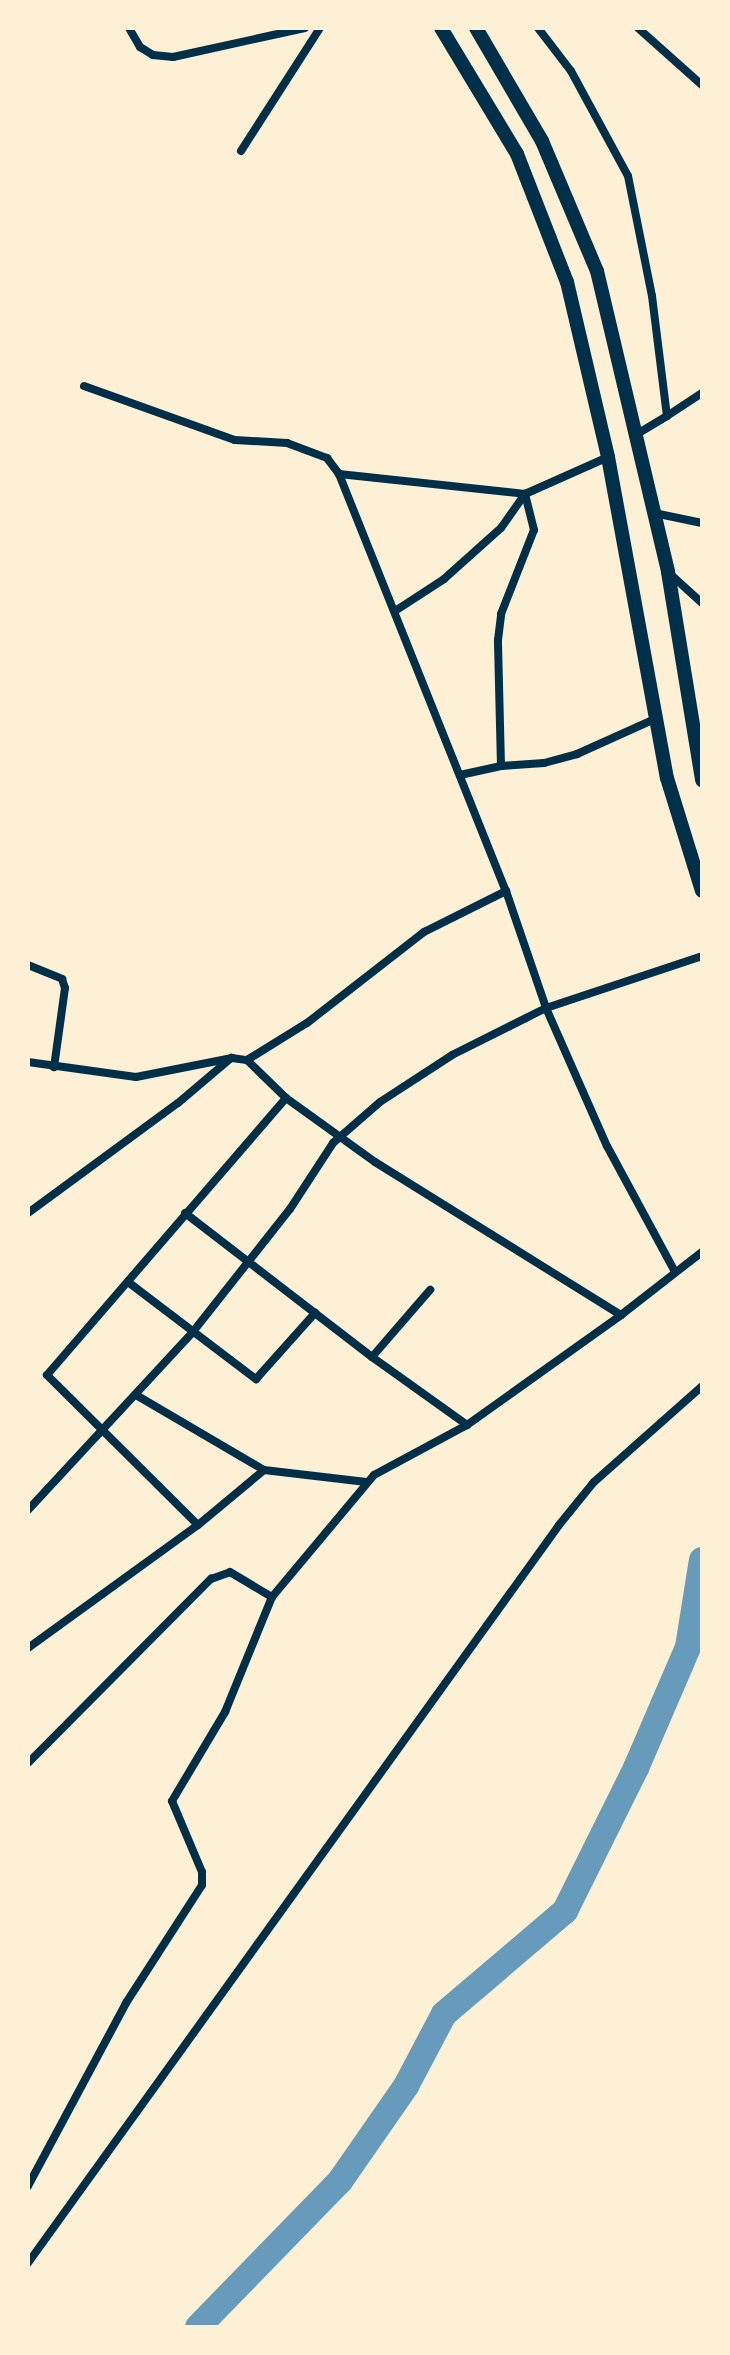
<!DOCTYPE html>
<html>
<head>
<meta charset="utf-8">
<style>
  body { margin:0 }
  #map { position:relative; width:730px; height:2355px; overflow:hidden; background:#fdf0d5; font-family:Signika,sans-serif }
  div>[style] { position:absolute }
  .river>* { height:26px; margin:-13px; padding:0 13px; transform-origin:13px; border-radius:13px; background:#669bbc }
  .minor>* { height:8px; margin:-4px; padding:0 4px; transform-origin:4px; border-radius:4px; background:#003049 }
  .trunk>* { height:14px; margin:-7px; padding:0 7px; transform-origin:7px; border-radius:7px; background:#003049 }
  span { translate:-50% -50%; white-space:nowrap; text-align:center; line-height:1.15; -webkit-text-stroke:8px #fdf0d5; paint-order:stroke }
  .frame { position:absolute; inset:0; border:30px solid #fdf0d5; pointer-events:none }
</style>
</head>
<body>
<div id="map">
  <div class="river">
    <div style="left:198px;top:2327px;width:204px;rotate:-45.8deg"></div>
    <div style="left:340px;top:2181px;width:116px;rotate:-55.2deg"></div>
    <div style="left:406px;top:2086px;width:81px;rotate:-62.2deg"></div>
    <div style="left:444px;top:2014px;width:159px;rotate:-40.4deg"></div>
    <div style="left:565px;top:1911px;width:160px;rotate:-63.6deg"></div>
    <div style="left:636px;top:1768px;width:132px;rotate:-66.7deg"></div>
    <div style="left:688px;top:1647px;width:88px;rotate:-80.9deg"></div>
  </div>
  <div class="minor">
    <div style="left:129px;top:28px;width:22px;rotate:60deg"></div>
    <div style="left:140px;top:47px;width:15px;rotate:32deg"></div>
    <div style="left:153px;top:55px;width:20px;rotate:6deg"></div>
    <div style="left:173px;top:57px;width:135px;rotate:-12.4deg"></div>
    <div style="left:538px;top:28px;width:54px;rotate:52.5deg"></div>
    <div style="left:571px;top:71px;width:119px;rotate:61.5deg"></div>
    <div style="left:628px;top:176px;width:122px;rotate:78.7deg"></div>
    <div style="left:652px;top:296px;width:121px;rotate:82.9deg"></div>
    <div style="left:667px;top:416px;width:35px;rotate:149deg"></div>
    <div style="left:638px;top:28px;width:86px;rotate:41.7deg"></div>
    <div style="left:241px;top:151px;width:146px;rotate:-57.3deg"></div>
    <div style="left:84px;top:386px;width:160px;rotate:19.7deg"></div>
    <div style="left:235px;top:440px;width:52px;rotate:3.3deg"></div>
    <div style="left:287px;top:443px;width:43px;rotate:20.6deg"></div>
    <div style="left:327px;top:458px;width:20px;rotate:53deg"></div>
    <div style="left:339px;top:474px;width:449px;rotate:68.2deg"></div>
    <div style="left:506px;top:891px;width:124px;rotate:71.1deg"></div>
    <div style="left:546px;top:1008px;width:151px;rotate:66.2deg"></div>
    <div style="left:607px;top:1146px;width:141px;rotate:61.6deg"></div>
    <div style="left:667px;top:416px;width:42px;rotate:-33.3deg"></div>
    <div style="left:339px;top:474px;width:187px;rotate:6.1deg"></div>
    <div style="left:525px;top:494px;width:91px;rotate:-24deg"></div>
    <div style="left:654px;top:513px;width:49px;rotate:11.8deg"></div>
    <div style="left:669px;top:573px;width:45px;rotate:42.3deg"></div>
    <div style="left:395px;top:611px;width:59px;rotate:-33.1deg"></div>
    <div style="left:444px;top:579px;width:76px;rotate:-41.8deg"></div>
    <div style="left:501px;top:528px;width:42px;rotate:-54.8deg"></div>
    <div style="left:501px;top:766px;width:126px;rotate:-91.4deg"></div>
    <div style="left:498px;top:640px;width:26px;rotate:-83deg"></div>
    <div style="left:501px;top:614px;width:90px;rotate:-68.6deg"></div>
    <div style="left:534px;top:530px;width:37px;rotate:-104deg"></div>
    <div style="left:460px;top:775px;width:42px;rotate:-12.4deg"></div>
    <div style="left:501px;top:766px;width:43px;rotate:-4deg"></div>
    <div style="left:544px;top:763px;width:34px;rotate:-15deg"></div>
    <div style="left:577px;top:754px;width:85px;rotate:-24.2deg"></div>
    <div style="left:28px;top:965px;width:37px;rotate:22deg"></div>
    <div style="left:62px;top:979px;width:9px;rotate:72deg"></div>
    <div style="left:65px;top:988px;width:80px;rotate:97.9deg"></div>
    <div style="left:247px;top:1060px;width:70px;rotate:-31.7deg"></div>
    <div style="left:307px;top:1023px;width:148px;rotate:-37.9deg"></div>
    <div style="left:424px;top:932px;width:92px;rotate:-26.6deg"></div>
    <div style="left:28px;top:1062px;width:109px;rotate:7.9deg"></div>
    <div style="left:136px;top:1077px;width:98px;rotate:-11.2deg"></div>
    <div style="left:232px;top:1058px;width:15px;rotate:8deg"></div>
    <div style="left:247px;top:1060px;width:54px;rotate:44.3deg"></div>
    <div style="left:286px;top:1098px;width:110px;rotate:35.7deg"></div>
    <div style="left:375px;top:1162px;width:290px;rotate:31.9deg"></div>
    <div style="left:28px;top:1213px;width:186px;rotate:-36.3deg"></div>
    <div style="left:178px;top:1103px;width:70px;rotate:-40.3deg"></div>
    <div style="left:185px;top:1213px;width:236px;rotate:37.6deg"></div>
    <div style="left:372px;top:1357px;width:117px;rotate:35.6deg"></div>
    <div style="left:128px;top:1282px;width:161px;rotate:37.2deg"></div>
    <div style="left:256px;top:1379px;width:89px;rotate:-48.2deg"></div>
    <div style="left:372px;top:1357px;width:89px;rotate:-49.1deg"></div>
    <div style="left:136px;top:1395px;width:148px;rotate:30.4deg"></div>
    <div style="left:264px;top:1470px;width:103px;rotate:6.7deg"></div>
    <div style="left:28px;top:1510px;width:241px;rotate:-47.2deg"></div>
    <div style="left:192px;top:1333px;width:158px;rotate:-51.7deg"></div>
    <div style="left:290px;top:1209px;width:79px;rotate:-56.9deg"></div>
    <div style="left:333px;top:1143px;width:62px;rotate:-41.1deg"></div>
    <div style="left:380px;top:1102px;width:86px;rotate:-33.1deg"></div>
    <div style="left:452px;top:1055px;width:105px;rotate:-26.6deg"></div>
    <div style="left:546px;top:1008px;width:164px;rotate:-18.4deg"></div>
    <div style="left:198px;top:1525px;width:213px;rotate:-135.2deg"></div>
    <div style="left:47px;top:1375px;width:366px;rotate:-49.2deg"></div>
    <div style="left:28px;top:1648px;width:210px;rotate:-35.9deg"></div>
    <div style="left:198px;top:1525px;width:86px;rotate:-39.8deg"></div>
    <div style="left:28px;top:1763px;width:260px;rotate:-45.2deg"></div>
    <div style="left:211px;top:1579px;width:20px;rotate:-20deg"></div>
    <div style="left:230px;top:1572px;width:49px;rotate:30.8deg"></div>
    <div style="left:28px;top:2186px;width:208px;rotate:-61.8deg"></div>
    <div style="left:126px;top:2003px;width:140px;rotate:-57.2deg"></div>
    <div style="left:202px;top:1885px;width:13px;rotate:-90deg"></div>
    <div style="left:202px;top:1872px;width:77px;rotate:-112.9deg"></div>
    <div style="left:172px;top:1801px;width:104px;rotate:-59.2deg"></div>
    <div style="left:225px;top:1712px;width:124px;rotate:-67.8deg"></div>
    <div style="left:272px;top:1597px;width:159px;rotate:-50.1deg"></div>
    <div style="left:374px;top:1475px;width:106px;rotate:-28.3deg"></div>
    <div style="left:467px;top:1425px;width:189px;rotate:-35.5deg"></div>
    <div style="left:621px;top:1315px;width:103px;rotate:-37.9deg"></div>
    <div style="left:28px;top:2263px;width:909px;rotate:-54.26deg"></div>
    <div style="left:559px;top:1525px;width:55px;rotate:-50.9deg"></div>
    <div style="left:594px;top:1482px;width:144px;rotate:-41.6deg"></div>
  </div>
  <div class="trunk">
    <div style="left:441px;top:28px;width:147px;rotate:58.9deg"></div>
    <div style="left:517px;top:154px;width:137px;rotate:68.7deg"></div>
    <div style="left:567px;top:282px;width:180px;rotate:76.8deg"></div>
    <div style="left:608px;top:457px;width:326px;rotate:79.6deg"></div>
    <div style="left:667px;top:778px;width:118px;rotate:72.8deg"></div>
    <div style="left:476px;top:28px;width:131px;rotate:59.7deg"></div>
    <div style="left:542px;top:141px;width:141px;rotate:67.1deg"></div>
    <div style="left:597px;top:271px;width:309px;rotate:76.7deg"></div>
    <div style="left:668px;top:572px;width:211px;rotate:80.7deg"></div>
  </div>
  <div class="frame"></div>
</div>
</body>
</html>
